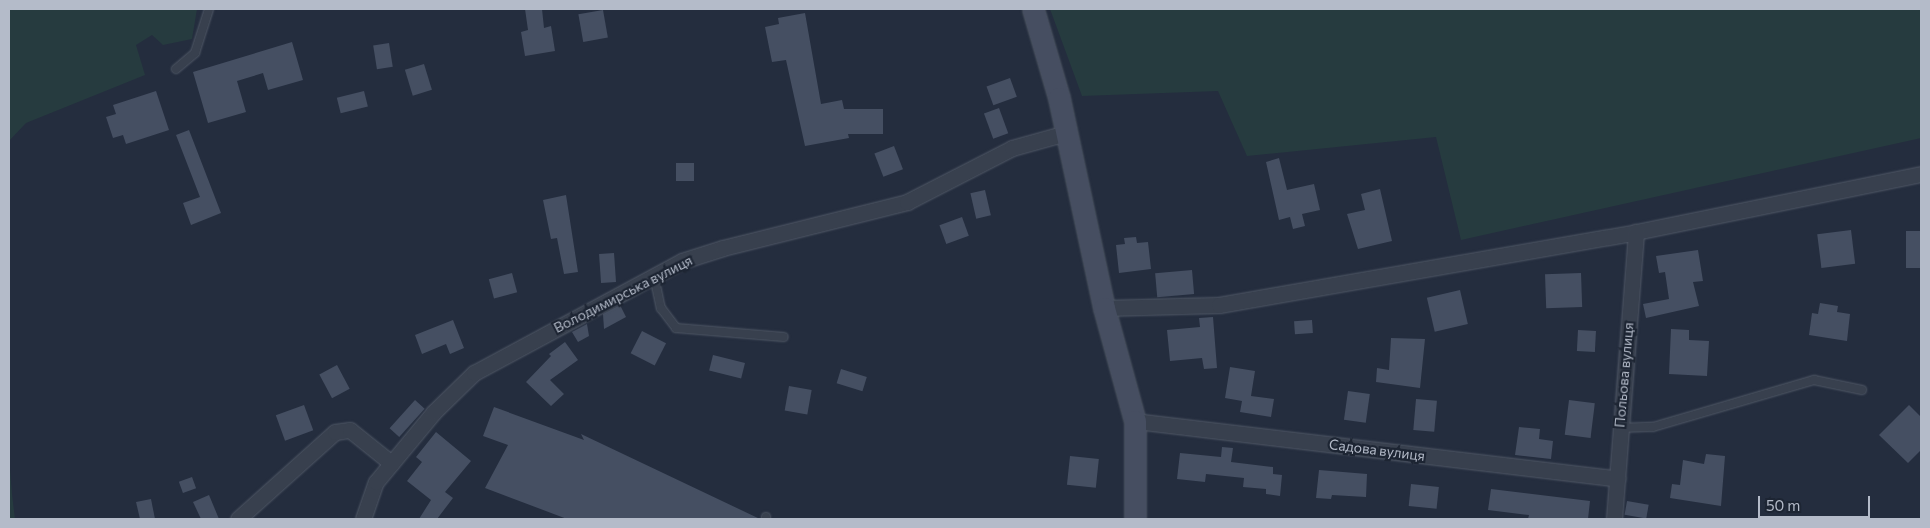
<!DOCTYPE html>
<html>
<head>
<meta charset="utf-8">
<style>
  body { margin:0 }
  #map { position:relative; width:1930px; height:528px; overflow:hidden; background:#242d3e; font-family:Commissioner,sans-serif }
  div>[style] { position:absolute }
  .green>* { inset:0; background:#263b3f }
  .building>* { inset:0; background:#454f62; transform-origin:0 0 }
  .roads { filter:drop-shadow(0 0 1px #505866) drop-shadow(0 0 1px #505866) }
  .lane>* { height:8px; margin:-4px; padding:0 4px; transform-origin:4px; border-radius:4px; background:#38404e }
  .street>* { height:15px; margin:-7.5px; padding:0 7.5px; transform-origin:7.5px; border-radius:7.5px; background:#38404e }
  .secondary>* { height:21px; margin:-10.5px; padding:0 10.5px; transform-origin:10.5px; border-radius:10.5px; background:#464e61 }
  span { translate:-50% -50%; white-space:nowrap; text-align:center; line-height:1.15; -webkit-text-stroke:4.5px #1d2533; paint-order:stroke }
  .street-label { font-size:14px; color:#b4bbc9 }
  .frame { position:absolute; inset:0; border:10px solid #b4bbc9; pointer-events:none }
  .scale { position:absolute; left:1758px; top:496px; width:112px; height:22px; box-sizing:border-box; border:2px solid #b4bbc9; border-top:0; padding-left:6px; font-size:15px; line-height:18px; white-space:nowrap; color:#b4bbc9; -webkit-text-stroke:4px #1d2533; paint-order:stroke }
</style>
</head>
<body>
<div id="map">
  <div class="green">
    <div style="clip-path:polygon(9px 9px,197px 9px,192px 39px,163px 45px,152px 35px,136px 45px,145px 75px,26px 123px,9px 141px)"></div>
    <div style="clip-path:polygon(1050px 9px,1921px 9px,1921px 138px,1461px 240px,1436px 137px,1247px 156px,1218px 91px,1082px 96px)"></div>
    <div style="clip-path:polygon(9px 457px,12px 494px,15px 519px,9px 519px)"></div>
  </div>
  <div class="building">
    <div style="clip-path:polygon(525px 9px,542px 9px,544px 28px,551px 26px,555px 51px,525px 56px,521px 32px,528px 30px)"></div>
    <div style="left:603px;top:10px;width:28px;height:25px;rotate:80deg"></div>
    <div style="clip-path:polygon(805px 13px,821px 104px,842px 100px,844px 109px,883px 109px,883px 134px,848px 134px,849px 138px,805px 146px,786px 60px,772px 62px,765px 27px,779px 24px,778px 18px)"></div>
    <div style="clip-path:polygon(292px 42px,303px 80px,268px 90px,263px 73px,237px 81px,246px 112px,208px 123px,193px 72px)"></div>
    <div style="left:389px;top:43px;width:24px;height:16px;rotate:81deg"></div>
    <div style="left:424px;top:64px;width:27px;height:20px;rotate:73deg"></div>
    <div style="left:1010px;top:78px;width:20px;height:25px;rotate:70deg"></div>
    <div style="clip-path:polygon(156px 91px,169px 130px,126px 144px,123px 135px,113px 138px,106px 117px,116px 114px,113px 105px)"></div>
    <div style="left:364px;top:91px;width:16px;height:28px;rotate:76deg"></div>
    <div style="left:999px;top:108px;width:27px;height:16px;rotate:70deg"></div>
    <div style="clip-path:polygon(189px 130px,221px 213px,191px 225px,183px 203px,200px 197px,176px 135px)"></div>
    <div style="left:894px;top:146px;width:25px;height:21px;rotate:69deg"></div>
    <div style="clip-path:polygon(1279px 158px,1287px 190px,1314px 184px,1320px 210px,1302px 214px,1305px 226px,1293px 229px,1290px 217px,1279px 220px,1266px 162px)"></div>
    <div style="left:676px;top:163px;width:18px;height:18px"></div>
    <div style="clip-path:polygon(1380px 189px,1392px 241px,1358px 249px,1347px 214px,1365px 210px,1361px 194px)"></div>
    <div style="left:985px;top:190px;width:26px;height:15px;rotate:77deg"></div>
    <div style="clip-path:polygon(566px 195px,578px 272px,564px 274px,557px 238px,551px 239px,543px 200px)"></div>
    <div style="left:962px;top:217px;width:20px;height:24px;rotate:70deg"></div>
    <div style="left:1851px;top:230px;width:34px;height:34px;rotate:83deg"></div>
    <div style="left:1906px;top:231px;width:15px;height:37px"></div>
    <div style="clip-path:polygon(1136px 237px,1137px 243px,1148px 242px,1151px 269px,1119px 273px,1116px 245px,1125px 244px,1124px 238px)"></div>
    <div style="clip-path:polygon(1698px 250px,1703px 281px,1693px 282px,1699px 306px,1646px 318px,1643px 304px,1669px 299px,1665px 272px,1659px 273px,1656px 256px)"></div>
    <div style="left:614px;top:253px;width:29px;height:15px;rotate:86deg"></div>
    <div style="left:1192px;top:270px;width:24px;height:37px;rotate:85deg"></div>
    <div style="left:512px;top:273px;width:20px;height:24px;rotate:75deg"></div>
    <div style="left:1581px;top:273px;width:34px;height:36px;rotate:88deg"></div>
    <div style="left:1460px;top:290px;width:35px;height:34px;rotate:77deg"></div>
    <div style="clip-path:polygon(1820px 303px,1838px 306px,1837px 312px,1850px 314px,1847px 341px,1809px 335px,1812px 313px,1818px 314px)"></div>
    <div style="clip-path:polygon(620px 305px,626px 317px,604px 329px,603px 314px)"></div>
    <div style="clip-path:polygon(1213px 317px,1217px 368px,1204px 369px,1202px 358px,1170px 361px,1167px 330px,1200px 327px,1199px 318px)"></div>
    <div style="clip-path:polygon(453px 320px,464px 348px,450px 354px,446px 344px,422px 354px,415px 335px)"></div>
    <div style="left:1312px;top:320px;width:13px;height:18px;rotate:86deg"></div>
    <div style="clip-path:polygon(587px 324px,589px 336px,578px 342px,572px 332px)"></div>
    <div style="clip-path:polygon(1671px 329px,1689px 330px,1689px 340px,1709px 341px,1707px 376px,1669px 374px)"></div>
    <div style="left:1578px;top:330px;width:18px;height:21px;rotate:3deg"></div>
    <div style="left:642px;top:331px;width:27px;height:25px;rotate:27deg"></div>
    <div style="clip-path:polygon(1391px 338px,1425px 339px,1420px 388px,1376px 382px,1377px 368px,1389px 370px)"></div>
    <div style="clip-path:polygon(565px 342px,578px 360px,550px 380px,564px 394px,551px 406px,526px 382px,551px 356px,549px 354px)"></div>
    <div style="left:713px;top:355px;width:33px;height:16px;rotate:14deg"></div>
    <div style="left:337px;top:365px;width:27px;height:20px;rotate:62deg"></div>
    <div style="clip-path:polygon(1230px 367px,1255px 371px,1251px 396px,1274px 399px,1271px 417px,1240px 412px,1242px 401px,1225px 398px)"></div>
    <div style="left:841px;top:369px;width:27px;height:15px;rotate:17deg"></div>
    <div style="left:789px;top:386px;width:23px;height:25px;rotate:10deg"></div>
    <div style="left:1348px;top:391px;width:22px;height:29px;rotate:8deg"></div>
    <div style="left:1416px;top:399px;width:21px;height:31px;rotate:5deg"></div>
    <div style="left:415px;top:400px;width:13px;height:38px;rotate:42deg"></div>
    <div style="left:1569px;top:400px;width:26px;height:35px;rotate:7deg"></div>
    <div style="left:304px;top:405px;width:27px;height:30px;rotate:70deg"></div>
    <div style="clip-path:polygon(1909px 405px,1921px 417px,1921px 450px,1908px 463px,1879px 435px)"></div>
    <div style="clip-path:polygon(494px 407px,584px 440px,581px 434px,760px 519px,567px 519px,485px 488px,508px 445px,483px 436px)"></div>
    <div style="clip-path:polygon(1519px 427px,1540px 429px,1539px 439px,1553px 441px,1551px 459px,1515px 455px)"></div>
    <div style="clip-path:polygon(436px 432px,471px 461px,445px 492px,453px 498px,437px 519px,419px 519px,431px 500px,407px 481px,422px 462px,416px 457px)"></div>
    <div style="clip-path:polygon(1222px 447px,1233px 448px,1231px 462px,1273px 467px,1273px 474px,1282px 475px,1280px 496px,1266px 494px,1266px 489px,1243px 487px,1244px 478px,1206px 474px,1205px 482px,1177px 479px,1180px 453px,1221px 457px)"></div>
    <div style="clip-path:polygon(1706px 454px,1725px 456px,1721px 506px,1670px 498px,1672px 484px,1680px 485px,1683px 460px,1704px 464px)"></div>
    <div style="left:1070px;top:456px;width:29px;height:29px;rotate:6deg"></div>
    <div style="clip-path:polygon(1319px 470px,1367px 474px,1366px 497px,1332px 495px,1331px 499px,1316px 498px)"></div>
    <div style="left:192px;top:477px;width:12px;height:14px;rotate:70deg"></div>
    <div style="left:1411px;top:484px;width:28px;height:22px;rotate:6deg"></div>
    <div style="clip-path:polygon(1491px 489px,1590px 501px,1588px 519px,1528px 519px,1529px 515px,1488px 510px)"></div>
    <div style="clip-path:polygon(209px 495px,219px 519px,201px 519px,193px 502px)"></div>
    <div style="clip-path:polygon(151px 499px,155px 519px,140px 519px,136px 502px)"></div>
    <div style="left:1627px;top:501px;width:22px;height:14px;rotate:10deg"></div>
  </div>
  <div class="roads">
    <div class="lane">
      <div style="left:176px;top:69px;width:25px;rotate:-40deg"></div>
      <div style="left:195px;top:53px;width:46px;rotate:-72.3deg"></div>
      <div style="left:654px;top:276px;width:33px;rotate:78deg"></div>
      <div style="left:661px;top:308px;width:25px;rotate:53deg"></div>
      <div style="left:676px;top:328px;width:108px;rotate:4.8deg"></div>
      <div style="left:1619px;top:428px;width:34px;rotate:-2deg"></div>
      <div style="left:1653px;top:427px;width:168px;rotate:-16.3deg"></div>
      <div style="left:1814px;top:380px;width:49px;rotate:11.8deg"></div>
      <div style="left:766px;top:517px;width:2px;rotate:90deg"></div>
    </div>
    <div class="street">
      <div style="left:1104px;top:308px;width:115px;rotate:-1.5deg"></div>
      <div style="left:1219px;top:305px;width:423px;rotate:-9.9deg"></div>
      <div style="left:1636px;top:232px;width:291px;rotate:-11.5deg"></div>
      <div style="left:1135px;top:421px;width:486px;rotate:6.8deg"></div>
      <div style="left:238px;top:519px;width:130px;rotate:-41.9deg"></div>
      <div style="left:335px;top:432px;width:15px;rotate:-8deg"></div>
      <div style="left:350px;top:430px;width:53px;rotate:38.8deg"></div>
      <div style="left:363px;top:519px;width:39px;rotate:-71deg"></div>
      <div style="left:376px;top:482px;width:91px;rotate:-50.4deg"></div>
      <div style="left:434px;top:412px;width:56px;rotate:-44.3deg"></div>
      <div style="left:474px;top:373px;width:236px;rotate:-28.3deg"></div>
      <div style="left:682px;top:261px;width:43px;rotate:-17.6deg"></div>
      <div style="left:723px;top:248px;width:190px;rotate:-14deg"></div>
      <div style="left:907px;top:202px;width:118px;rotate:-27.2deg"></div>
      <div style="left:1012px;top:148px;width:56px;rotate:-15.5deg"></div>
      <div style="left:1614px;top:519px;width:288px;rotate:-85.6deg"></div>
    </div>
    <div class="secondary">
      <div style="left:1033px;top:9px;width:93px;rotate:73.7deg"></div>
      <div style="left:1059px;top:98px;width:215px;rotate:77.9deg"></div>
      <div style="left:1104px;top:308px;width:117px;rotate:74.7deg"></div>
      <div style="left:1135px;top:421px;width:98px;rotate:90deg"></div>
    </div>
  </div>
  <div class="street-label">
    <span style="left:623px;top:294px;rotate:-27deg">Володимирська вулиця</span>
    <span style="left:1624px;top:375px;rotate:-85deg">Польова вулиця</span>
    <span style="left:1377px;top:450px;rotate:7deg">Садова вулиця</span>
  </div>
  <div class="frame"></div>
  <div class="scale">50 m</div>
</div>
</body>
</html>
